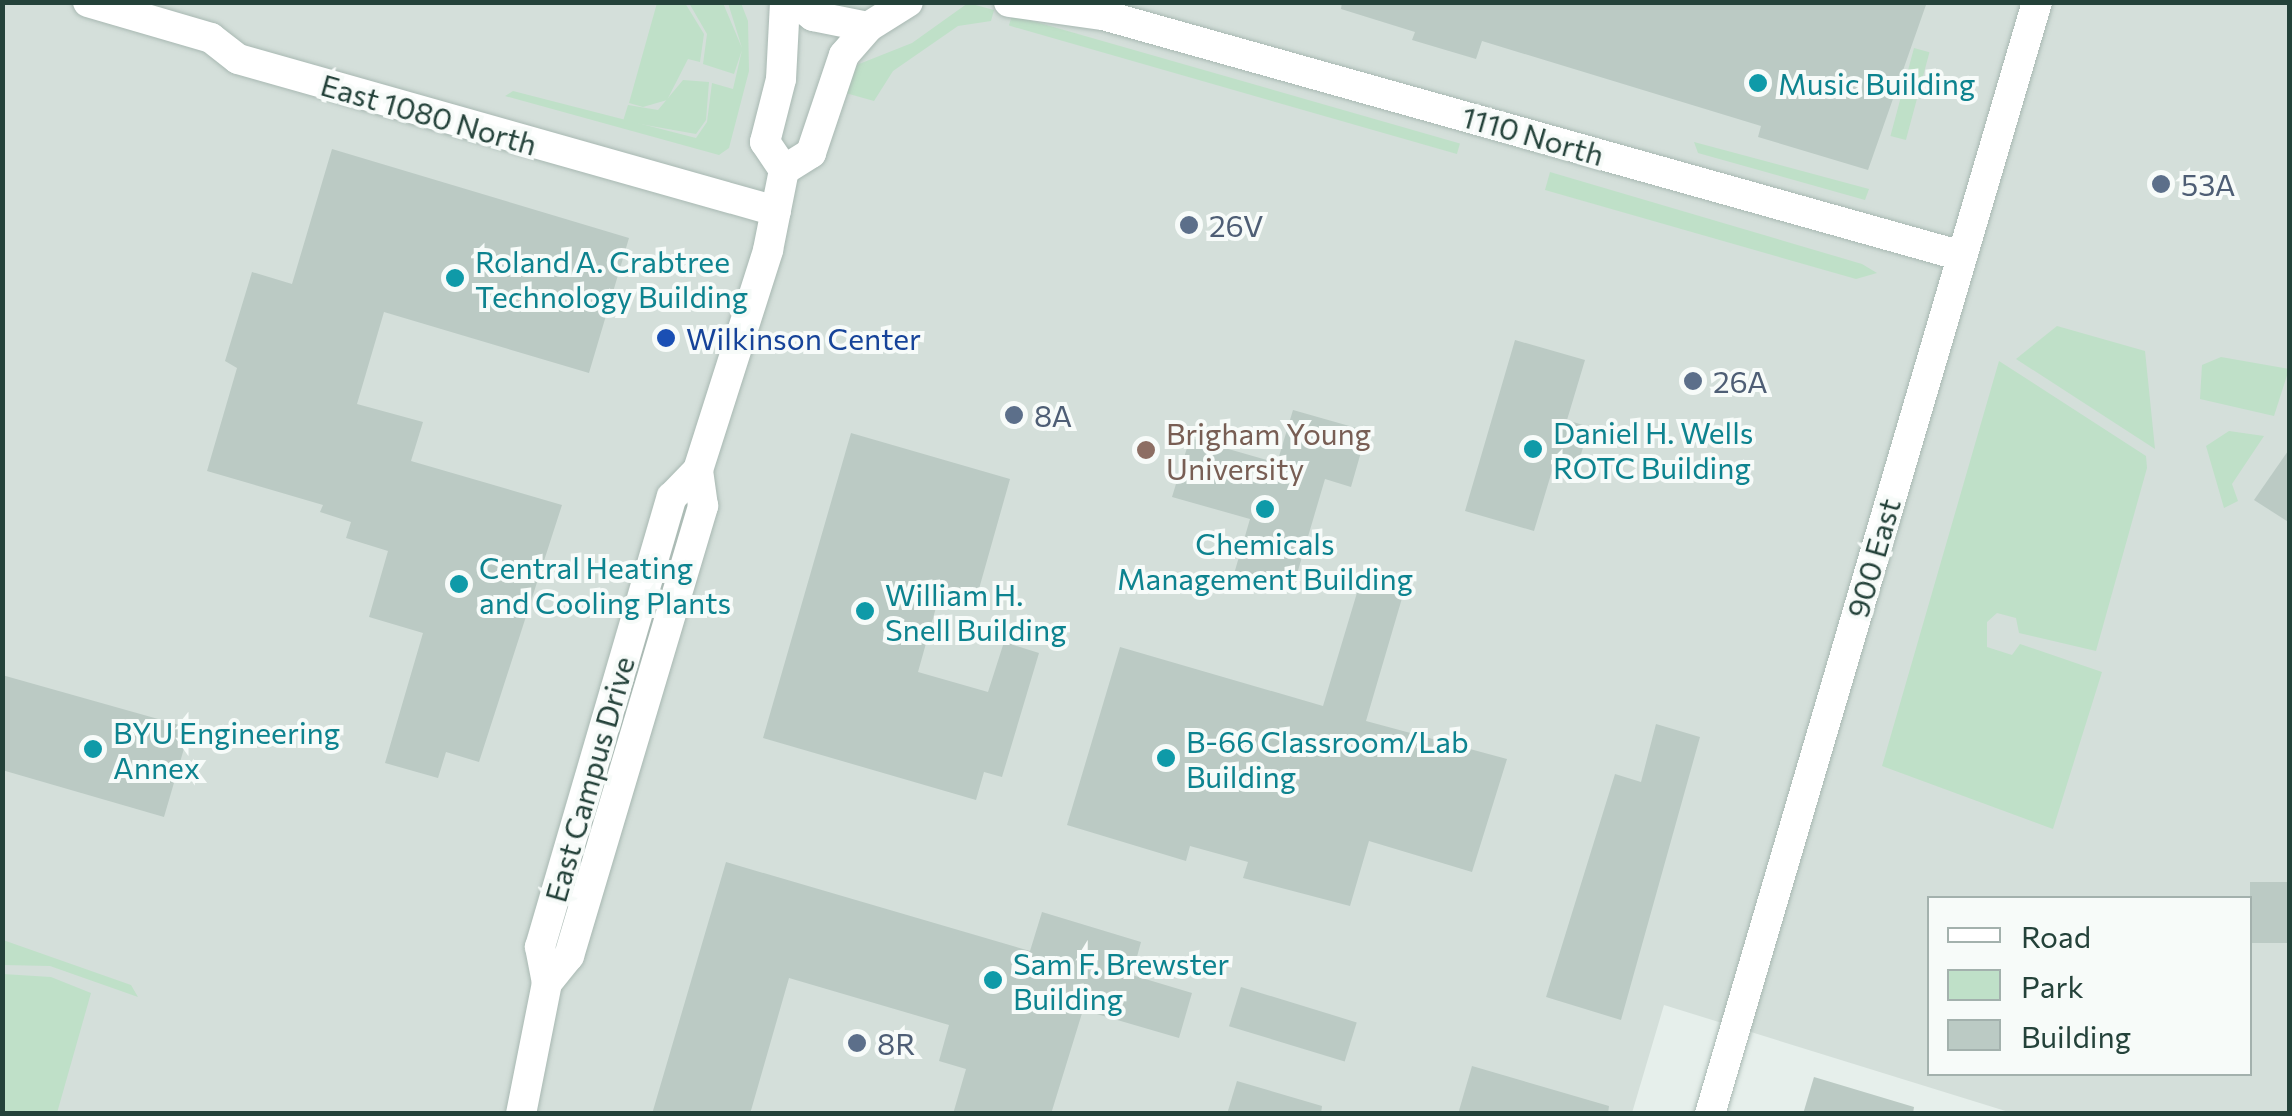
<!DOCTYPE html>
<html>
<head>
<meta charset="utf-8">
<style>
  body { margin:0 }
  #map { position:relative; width:2292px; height:1116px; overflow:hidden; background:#e6efeb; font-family:Commissioner,sans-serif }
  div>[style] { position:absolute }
  .built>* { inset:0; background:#d4dfda }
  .green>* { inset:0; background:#bfe0c8; transform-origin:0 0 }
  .building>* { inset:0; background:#bbcac4; transform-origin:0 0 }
  .roads { filter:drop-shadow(0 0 2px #a8b8b2) drop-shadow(0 0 2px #a8b8b2) }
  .street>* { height:30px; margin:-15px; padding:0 15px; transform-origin:15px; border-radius:15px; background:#fff }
  .secondary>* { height:30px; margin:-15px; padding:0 15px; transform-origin:15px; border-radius:15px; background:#fff }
  .dots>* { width:28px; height:28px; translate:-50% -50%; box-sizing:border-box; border:5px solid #f7fbf9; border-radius:50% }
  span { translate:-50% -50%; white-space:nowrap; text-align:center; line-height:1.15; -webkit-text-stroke:8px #f7fbf9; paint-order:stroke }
  .culture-label { font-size:30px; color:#0d838f }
  .left { translate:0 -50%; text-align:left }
  .street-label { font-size:30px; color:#24423a }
  .service-label { font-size:30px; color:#4e5e75 }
  .transit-label { font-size:30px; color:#164399 }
  .education-label { font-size:30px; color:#785e54 }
  .frame { position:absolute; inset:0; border:5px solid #24423a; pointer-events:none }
  .legend { position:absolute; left:1927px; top:896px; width:325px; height:180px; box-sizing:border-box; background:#f7fbf9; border:2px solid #a3b1ad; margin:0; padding:12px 18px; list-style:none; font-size:30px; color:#24423a }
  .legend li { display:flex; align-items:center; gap:20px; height:50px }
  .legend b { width:50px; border:2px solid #a3b1ad }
</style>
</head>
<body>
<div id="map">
  <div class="built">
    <div style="clip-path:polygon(evenodd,2px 3px,2289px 3px,2289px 1113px,2012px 1113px,1664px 1005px,1632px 1113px,3px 1113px,2px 3px,1930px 898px,2250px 898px,2250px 1074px,1930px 1074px,1930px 898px)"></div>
  </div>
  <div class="green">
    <div style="clip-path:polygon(657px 3px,685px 3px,704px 34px,700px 62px,688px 59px,667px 100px,643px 107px,629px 103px)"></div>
    <div style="clip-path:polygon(689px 3px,723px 3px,742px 48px,728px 3px,741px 3px,748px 21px,749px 71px,729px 148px,719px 155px,505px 96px,513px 91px,696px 138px,707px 122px,712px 83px,733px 89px,742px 50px,734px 74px,703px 64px,707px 34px)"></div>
    <div style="clip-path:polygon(968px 3px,994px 10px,991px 21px,958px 26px,893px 71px,874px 101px,842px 92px,854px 66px,912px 43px)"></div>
    <div style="left:1012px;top:15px;width:466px;height:11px;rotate:16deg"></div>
    <div style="left:1914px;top:48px;width:16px;height:91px;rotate:15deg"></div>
    <div style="clip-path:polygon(683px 80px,709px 82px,706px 120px,696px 134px,623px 121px,628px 105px,658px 110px)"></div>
    <div style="clip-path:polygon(1694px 142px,1869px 189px,1865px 200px,1698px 153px)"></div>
    <div style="clip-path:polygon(1550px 172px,1862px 264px,1877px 273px,1856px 279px,1545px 190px)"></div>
    <div style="clip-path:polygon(2057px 326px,2145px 351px,2155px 449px,2016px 359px)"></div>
    <div style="clip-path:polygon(2221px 357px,2289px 369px,2274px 416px,2200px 399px,2202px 365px)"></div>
    <div style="clip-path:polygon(1999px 361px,2146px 456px,2147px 468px,2096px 651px,2019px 633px,2016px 618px,1997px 613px,1987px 622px,1987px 647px,2012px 655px,2020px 644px,2102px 672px,2053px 829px,1882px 766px)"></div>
    <div style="clip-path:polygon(2229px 431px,2264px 436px,2232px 484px,2238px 501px,2224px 508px,2206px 446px)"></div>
    <div style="clip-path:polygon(3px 940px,131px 985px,138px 997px,50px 966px,3px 965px)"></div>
    <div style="clip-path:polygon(3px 974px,51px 977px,91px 993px,57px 1113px,3px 1113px)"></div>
  </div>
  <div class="building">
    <div style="clip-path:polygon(1342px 2px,1927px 2px,1868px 170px,1758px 137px,1761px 126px,1482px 41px,1476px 59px,1412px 40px,1415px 32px,1341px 9px)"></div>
    <div style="clip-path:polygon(332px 149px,629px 238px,589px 373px,384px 312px,357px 404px,423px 422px,411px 461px,562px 505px,479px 762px,446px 752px,438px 778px,385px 763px,423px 633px,369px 617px,388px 551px,346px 538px,351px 522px,320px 512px,323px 505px,207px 471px,237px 368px,225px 361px,252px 272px,292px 284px)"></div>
    <div style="clip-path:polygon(1515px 340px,1585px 360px,1567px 420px,1589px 427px,1574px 478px,1552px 471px,1534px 531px,1465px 511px)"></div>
    <div style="clip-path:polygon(1293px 410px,1367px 431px,1351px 487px,1325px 479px,1292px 591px,1234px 574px,1250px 519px,1172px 497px,1190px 438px,1277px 463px)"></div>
    <div style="clip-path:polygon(851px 433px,1010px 479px,977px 596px,942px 586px,918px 672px,988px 692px,1004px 642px,1039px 653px,1002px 777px,984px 772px,976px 800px,763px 738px)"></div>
    <div style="clip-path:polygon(2290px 448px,2290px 523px,2254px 500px)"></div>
    <div style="clip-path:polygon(1362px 576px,1405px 588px,1366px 721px,1507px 759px,1472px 872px,1369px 841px,1350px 906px,1243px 878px,1248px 862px,1190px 846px,1186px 861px,1067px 825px,1120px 647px,1323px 706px)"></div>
    <div style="clip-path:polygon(2px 675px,190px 728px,164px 817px,2px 770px)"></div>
    <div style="clip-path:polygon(1656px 724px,1700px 737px,1621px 1020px,1546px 997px,1615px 774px,1641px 782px)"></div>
    <div style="clip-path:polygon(726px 862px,1030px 951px,1042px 912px,1141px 942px,1132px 975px,1192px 993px,1179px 1038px,1083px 1010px,1051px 1114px,953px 1114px,966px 1069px,939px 1061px,949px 1025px,789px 978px,750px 1114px,652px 1114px)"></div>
    <div style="left:2290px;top:882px;width:61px;height:40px;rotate:90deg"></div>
    <div style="left:1241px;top:987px;width:121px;height:41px;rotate:17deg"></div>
    <div style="clip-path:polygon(1472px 1066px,1609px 1106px,1608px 1114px,1458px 1114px)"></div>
    <div style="clip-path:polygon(1814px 1077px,1914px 1107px,1913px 1114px,1803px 1114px)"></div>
    <div style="clip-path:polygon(1237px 1081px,1322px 1106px,1321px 1114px,1227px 1114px)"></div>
  </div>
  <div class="roads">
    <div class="street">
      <div style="left:88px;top:2px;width:128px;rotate:16.3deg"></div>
      <div style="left:211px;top:38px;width:34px;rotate:38deg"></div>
      <div style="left:238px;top:59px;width:559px;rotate:15.78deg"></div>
      <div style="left:795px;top:2px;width:23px;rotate:38deg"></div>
      <div style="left:813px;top:16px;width:56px;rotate:11.3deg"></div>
      <div style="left:868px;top:27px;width:47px;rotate:-32deg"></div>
      <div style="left:1009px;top:2px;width:95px;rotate:7.9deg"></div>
      <div style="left:1103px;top:15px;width:892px;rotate:15.67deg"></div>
      <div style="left:784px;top:170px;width:32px;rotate:-32deg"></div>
      <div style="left:811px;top:153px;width:103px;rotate:-71.4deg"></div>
      <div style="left:844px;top:55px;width:37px;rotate:-49deg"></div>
      <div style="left:547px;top:983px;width:35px;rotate:-51deg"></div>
      <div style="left:569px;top:956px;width:470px;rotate:-73.4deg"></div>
      <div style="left:703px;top:506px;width:36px;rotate:-98deg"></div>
      <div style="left:698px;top:470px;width:231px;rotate:-72.3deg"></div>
      <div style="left:768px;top:250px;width:82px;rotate:-78.7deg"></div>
      <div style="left:784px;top:170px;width:34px;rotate:-124deg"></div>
      <div style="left:765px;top:142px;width:65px;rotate:-75.7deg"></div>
      <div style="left:781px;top:79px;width:77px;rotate:-87deg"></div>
      <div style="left:521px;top:1114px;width:134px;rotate:-78.8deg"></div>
      <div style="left:547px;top:983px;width:37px;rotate:-101deg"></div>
      <div style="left:540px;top:947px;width:469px;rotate:-73.7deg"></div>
      <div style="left:672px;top:497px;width:37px;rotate:-46deg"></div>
    </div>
    <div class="secondary">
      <div style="left:1710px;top:1114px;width:1159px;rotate:-73.61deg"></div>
    </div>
  </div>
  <div class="dots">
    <div style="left:1758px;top:83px;background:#0f9aa8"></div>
    <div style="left:2161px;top:184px;background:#5c6f8a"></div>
    <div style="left:1189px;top:225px;background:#5c6f8a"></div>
    <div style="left:455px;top:278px;background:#0f9aa8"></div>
    <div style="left:666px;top:338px;background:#1a4fb4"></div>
    <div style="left:1693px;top:381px;background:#5c6f8a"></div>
    <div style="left:1014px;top:415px;background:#5c6f8a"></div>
    <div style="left:1533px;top:449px;background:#0f9aa8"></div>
    <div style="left:1146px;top:450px;background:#8d6e63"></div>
    <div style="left:1265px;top:509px;background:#0f9aa8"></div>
    <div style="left:459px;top:584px;background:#0f9aa8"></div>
    <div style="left:865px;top:611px;background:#0f9aa8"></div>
    <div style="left:93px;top:749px;background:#0f9aa8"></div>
    <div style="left:1166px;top:758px;background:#0f9aa8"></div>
    <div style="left:993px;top:980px;background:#0f9aa8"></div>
    <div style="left:857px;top:1043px;background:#5c6f8a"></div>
  </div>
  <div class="culture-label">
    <span class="left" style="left:1778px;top:83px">Music Building</span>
    <span class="left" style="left:475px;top:278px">Roland A. Crabtree<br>Technology Building</span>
    <span class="left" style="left:1553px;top:449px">Daniel H. Wells<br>ROTC Building</span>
    <span style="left:1265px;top:560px">Chemicals<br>Management Building</span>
    <span class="left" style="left:479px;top:584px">Central Heating<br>and Cooling Plants</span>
    <span class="left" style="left:885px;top:611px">William H.<br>Snell Building</span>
    <span class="left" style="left:113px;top:749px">BYU Engineering<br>Annex</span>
    <span class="left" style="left:1186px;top:758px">B-66 Classroom/Lab<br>Building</span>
    <span class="left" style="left:1013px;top:980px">Sam F. Brewster<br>Building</span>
  </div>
  <div class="street-label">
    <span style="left:429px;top:114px;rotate:16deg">East 1080 North</span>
    <span style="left:1533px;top:135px;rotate:16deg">1110 North</span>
    <span style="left:1873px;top:558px;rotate:-74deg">900 East</span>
    <span style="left:589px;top:779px;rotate:-74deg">East Campus Drive</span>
  </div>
  <div class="service-label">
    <span class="left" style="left:2181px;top:184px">53A</span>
    <span class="left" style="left:1209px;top:225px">26V</span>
    <span class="left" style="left:1713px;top:381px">26A</span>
    <span class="left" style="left:1034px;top:415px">8A</span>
    <span class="left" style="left:877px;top:1043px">8R</span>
  </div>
  <div class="transit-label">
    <span class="left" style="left:686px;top:338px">Wilkinson Center</span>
  </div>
  <div class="education-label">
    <span class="left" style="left:1166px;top:450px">Brigham Young<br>University</span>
  </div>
  <div class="frame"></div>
  <ul class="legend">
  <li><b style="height:12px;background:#fff"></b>Road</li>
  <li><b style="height:28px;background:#bfe0c8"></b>Park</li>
  <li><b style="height:28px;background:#bbcac4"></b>Building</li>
  </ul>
</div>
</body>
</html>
